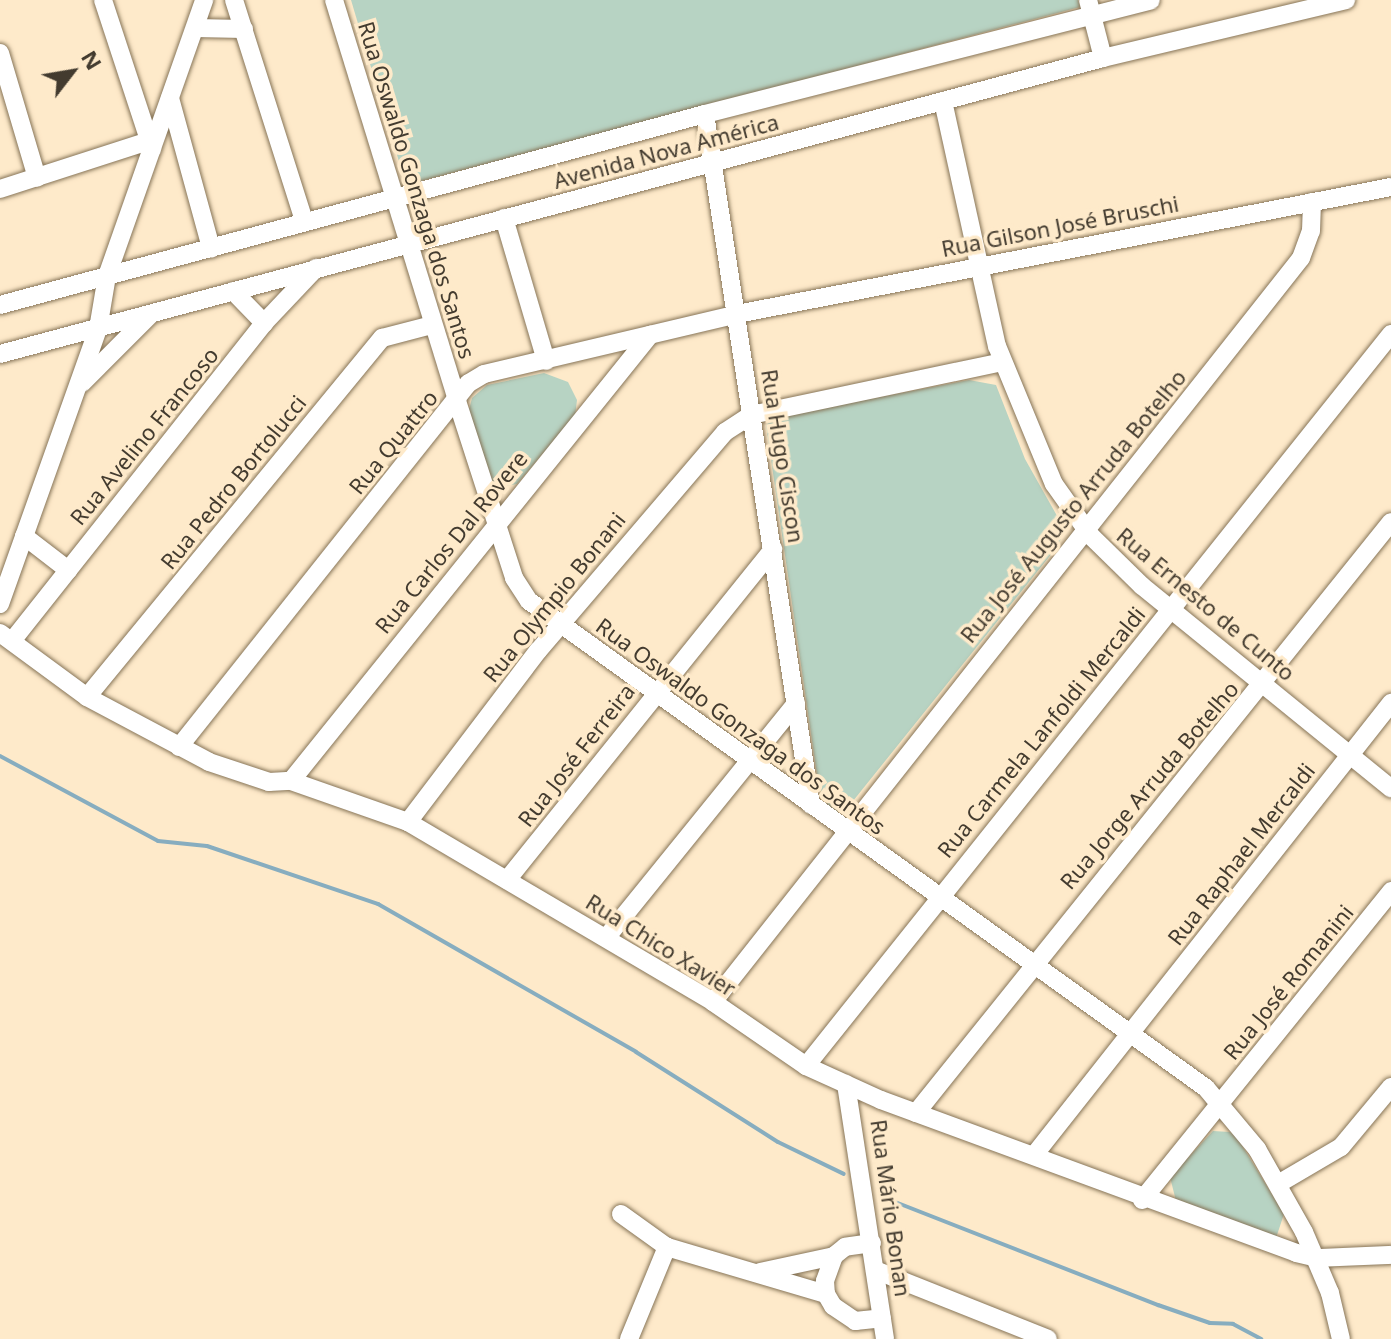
<!DOCTYPE html>
<html>
<head>
<meta charset="utf-8">
<style>
  body { margin:0 }
  #map { position:relative; width:1391px; height:1339px; overflow:hidden; background:#feeaca; font-family:"Noto Sans",sans-serif }
  div>[style] { position:absolute }
  .green>* { inset:0; background:#b7d3c3 }
  .stream>* { height:4px; margin:-2px; padding:0 2px; transform-origin:2px; border-radius:2px; background:#87adbf }
  .roads { filter:drop-shadow(0 0 2px #867457) drop-shadow(0 0 2px #867457) }
  .minor>* { height:18px; margin:-9px; padding:0 9px; transform-origin:9px; border-radius:9px; background:#fff }
  span { translate:-50% -50%; white-space:nowrap; text-align:center; line-height:1.15; -webkit-text-stroke:7px #feeaca; paint-order:stroke }
  .street-label { font-size:22px; color:#433b2f }
  .north { position:absolute; left:32px; top:32px; width:80px; height:80px; -webkit-text-stroke:6px #feeaca; paint-order:stroke; rotate:59deg; font-size:22px; font-weight:700; line-height:32px; text-align:center; color:#433b2f }
  .north::after { content:''; display:block; margin:auto; width:28px; height:36px; background:#433b2f; clip-path:polygon(50% 0,100% 100%,50% 72%,0 100%) }
</style>
</head>
<body>
<div id="map">
  <div class="green">
    <div style="clip-path:polygon(351px 0,1078px 0,1080px 7px,406px 185px)"></div>
    <div style="clip-path:polygon(544px 373px,568px 382px,577px 400px,575px 416px,517px 484px,498px 487px,489px 479px,469px 410px,472px 398px,487px 385px)"></div>
    <div style="clip-path:polygon(969px 380px,996px 385px,1025px 459px,1065px 530px,1057px 547px,849px 806px,835px 813px,824px 800px,817px 775px,766px 425px,776px 417px)"></div>
    <div style="clip-path:polygon(1213px 1131px,1230px 1132px,1238px 1139px,1284px 1214px,1276px 1238px,1176px 1201px,1170px 1177px)"></div>
  </div>
  <div class="stream">
    <div style="left:0;top:756px;width:179px;rotate:28.3deg"></div>
    <div style="left:158px;top:841px;width:49px;rotate:5.8deg"></div>
    <div style="left:207px;top:846px;width:181px;rotate:18.7deg"></div>
    <div style="left:378px;top:904px;width:297px;rotate:29.8deg"></div>
    <div style="left:636px;top:1052px;width:168px;rotate:32.4deg"></div>
    <div style="left:778px;top:1142px;width:73px;rotate:25.9deg"></div>
    <div style="left:890px;top:1200px;width:288px;rotate:21.4deg"></div>
    <div style="left:1158px;top:1305px;width:55px;rotate:19.1deg"></div>
    <div style="left:1210px;top:1323px;width:23px;rotate:2deg"></div>
    <div style="left:1233px;top:1324px;width:32px;rotate:28deg"></div>
  </div>
  <div class="roads">
    <div class="minor">
      <div style="left:103px;top:0;width:157px;rotate:71.8deg"></div>
      <div style="left:234px;top:0;width:232px;rotate:72.4deg"></div>
      <div style="left:334px;top:0;width:419px;rotate:72.9deg"></div>
      <div style="left:457px;top:401px;width:186px;rotate:72.1deg"></div>
      <div style="left:514px;top:578px;width:27px;rotate:57deg"></div>
      <div style="left:529px;top:601px;width:834px;rotate:35.73deg"></div>
      <div style="left:1206px;top:1088px;width:80px;rotate:50.1deg"></div>
      <div style="left:1257px;top:1149px;width:95px;rotate:60.5deg"></div>
      <div style="left:1304px;top:1232px;width:66px;rotate:66.9deg"></div>
      <div style="left:1330px;top:1293px;width:47px;rotate:76.6deg"></div>
      <div style="left:1088px;top:0;width:60px;rotate:75.5deg"></div>
      <div style="left:195px;top:28px;width:49px;rotate:1.2deg"></div>
      <div style="left:0;top:53px;width:130px;rotate:73.5deg"></div>
      <div style="left:170px;top:98px;width:156px;rotate:74.7deg"></div>
      <div style="left:943px;top:101px;width:251px;rotate:77.6deg"></div>
      <div style="left:997px;top:346px;width:149px;rotate:67.6deg"></div>
      <div style="left:1054px;top:484px;width:64px;rotate:54.6deg"></div>
      <div style="left:1091px;top:536px;width:71px;rotate:44.4deg"></div>
      <div style="left:1142px;top:586px;width:321px;rotate:39.1deg"></div>
      <div style="left:705px;top:114px;width:699px;rotate:81.28deg"></div>
      <div style="left:0;top:189px;width:157px;rotate:-17.9deg"></div>
      <div style="left:504px;top:218px;width:149px;rotate:73.6deg"></div>
      <div style="left:233px;top:291px;width:45px;rotate:45.9deg"></div>
      <div style="left:0;top:305px;width:730px;rotate:-15.16deg"></div>
      <div style="left:705px;top:114px;width:460px;rotate:-14.3deg"></div>
      <div style="left:0;top:354px;width:1142px;rotate:-15.02deg"></div>
      <div style="left:1103px;top:58px;width:250px;rotate:-13.4deg"></div>
      <div style="left:82px;top:383px;width:95px;rotate:-45deg"></div>
      <div style="left:24px;top:536px;width:56px;rotate:37.7deg"></div>
      <div style="left:0;top:604px;width:292px;rotate:-70.4deg"></div>
      <div style="left:98px;top:329px;width:54px;rotate:-80.4deg"></div>
      <div style="left:107px;top:276px;width:293px;rotate:-70.6deg"></div>
      <div style="left:0;top:633px;width:108px;rotate:36.3deg"></div>
      <div style="left:87px;top:697px;width:138px;rotate:28deg"></div>
      <div style="left:209px;top:762px;width:63px;rotate:18.4deg"></div>
      <div style="left:269px;top:782px;width:22px;rotate:-3deg"></div>
      <div style="left:291px;top:781px;width:124px;rotate:19.3deg"></div>
      <div style="left:408px;top:822px;width:354px;rotate:30.5deg"></div>
      <div style="left:713px;top:1002px;width:113px;rotate:34.5deg"></div>
      <div style="left:806px;top:1066px;width:82px;rotate:24.4deg"></div>
      <div style="left:881px;top:1100px;width:442px;rotate:20.2deg"></div>
      <div style="left:1296px;top:1253px;width:23px;rotate:13deg"></div>
      <div style="left:1318px;top:1258px;width:73px;rotate:-2.4deg"></div>
      <div style="left:12px;top:641px;width:406px;rotate:-51.6deg"></div>
      <div style="left:264px;top:323px;width:76px;rotate:-46.6deg"></div>
      <div style="left:87px;top:697px;width:465px;rotate:-50.6deg"></div>
      <div style="left:382px;top:338px;width:52px;rotate:-14.6deg"></div>
      <div style="left:179px;top:747px;width:465px;rotate:-51.5deg"></div>
      <div style="left:469px;top:383px;width:17px;rotate:-31deg"></div>
      <div style="left:484px;top:374px;width:260px;rotate:-13.3deg"></div>
      <div style="left:737px;top:314px;width:666px;rotate:-10.99deg"></div>
      <div style="left:291px;top:781px;width:573px;rotate:-51.17deg"></div>
      <div style="left:408px;top:822px;width:215px;rotate:-52.8deg"></div>
      <div style="left:538px;top:651px;width:288px;rotate:-49.5deg"></div>
      <div style="left:725px;top:432px;width:31px;rotate:-33deg"></div>
      <div style="left:751px;top:415px;width:257px;rotate:-11.9deg"></div>
      <div style="left:507px;top:880px;width:425px;rotate:-51.2deg"></div>
      <div style="left:606px;top:938px;width:302px;rotate:-51deg"></div>
      <div style="left:713px;top:1002px;width:948px;rotate:-51.68deg"></div>
      <div style="left:1301px;top:258px;width:29px;rotate:-70deg"></div>
      <div style="left:1311px;top:231px;width:29px;rotate:-88deg"></div>
      <div style="left:806px;top:1066px;width:937px;rotate:-51.37deg"></div>
      <div style="left:846px;top:1084px;width:258px;rotate:81.3deg"></div>
      <div style="left:916px;top:1113px;width:758px;rotate:-51.21deg"></div>
      <div style="left:1035px;top:1154px;width:575px;rotate:-51.71deg"></div>
      <div style="left:1278px;top:1184px;width:73px;rotate:-30.4deg"></div>
      <div style="left:1341px;top:1147px;width:78px;rotate:-50.2deg"></div>
      <div style="left:1142px;top:1200px;width:397px;rotate:-51.1deg"></div>
      <div style="left:621px;top:1214px;width:57px;rotate:35.7deg"></div>
      <div style="left:667px;top:1247px;width:166px;rotate:16.5deg"></div>
      <div style="left:872px;top:1243px;width:27px;rotate:172deg"></div>
      <div style="left:845px;top:1247px;width:14px;rotate:141deg"></div>
      <div style="left:834px;top:1256px;width:27px;rotate:110deg"></div>
      <div style="left:825px;top:1281px;width:13px;rotate:86deg"></div>
      <div style="left:826px;top:1294px;width:14px;rotate:60deg"></div>
      <div style="left:833px;top:1306px;width:27px;rotate:34deg"></div>
      <div style="left:855px;top:1321px;width:27px;rotate:-6deg"></div>
      <div style="left:875px;top:1270px;width:186px;rotate:21.7deg"></div>
      <div style="left:760px;top:1272px;width:76px;rotate:-12.2deg"></div>
      <div style="left:629px;top:1339px;width:100px;rotate:-67.6deg"></div>
    </div>
  </div>
  <div class="street-label">
    <span style="left:666px;top:151px;rotate:-15deg">Avenida Nova América</span>
    <span style="left:417px;top:190px;rotate:73deg">Rua Oswaldo Gonzaga dos Santos</span>
    <span style="left:1060px;top:226px;rotate:-11deg">Rua Gilson José Bruschi</span>
    <span style="left:144px;top:436px;rotate:-51deg">Rua Avelino Francoso</span>
    <span style="left:393px;top:442px;rotate:-51deg">Rua Quattro</span>
    <span style="left:783px;top:456px;rotate:81deg">Rua Hugo Ciscon</span>
    <span style="left:233px;top:482px;rotate:-51deg">Rua Pedro Bortolucci</span>
    <span style="left:1073px;top:506px;rotate:-51deg">Rua José Augusto Arruda Botelho</span>
    <span style="left:451px;top:542px;rotate:-51deg">Rua Carlos Dal Rovere</span>
    <span style="left:554px;top:597px;rotate:-51deg">Rua Olympio Bonani</span>
    <span style="left:1206px;top:604px;rotate:40deg">Rua Ernesto de Cunto</span>
    <span style="left:741px;top:726px;rotate:36deg">Rua Oswaldo Gonzaga dos Santos</span>
    <span style="left:1041px;top:732px;rotate:-51deg">Rua Carmela Lanfoldi Mercaldi</span>
    <span style="left:576px;top:755px;rotate:-52deg">Rua José Ferreira</span>
    <span style="left:1149px;top:785px;rotate:-50deg">Rua Jorge Arruda Botelho</span>
    <span style="left:1241px;top:854px;rotate:-52deg">Rua Raphael Mercaldi</span>
    <span style="left:661px;top:945px;rotate:32deg">Rua Chico Xavier</span>
    <span style="left:1288px;top:982px;rotate:-51deg">Rua José Romanini</span>
    <span style="left:891px;top:1208px;rotate:82deg">Rua Mário Bonan</span>
  </div>
  <div class="north">N</div>
</div>
</body>
</html>
